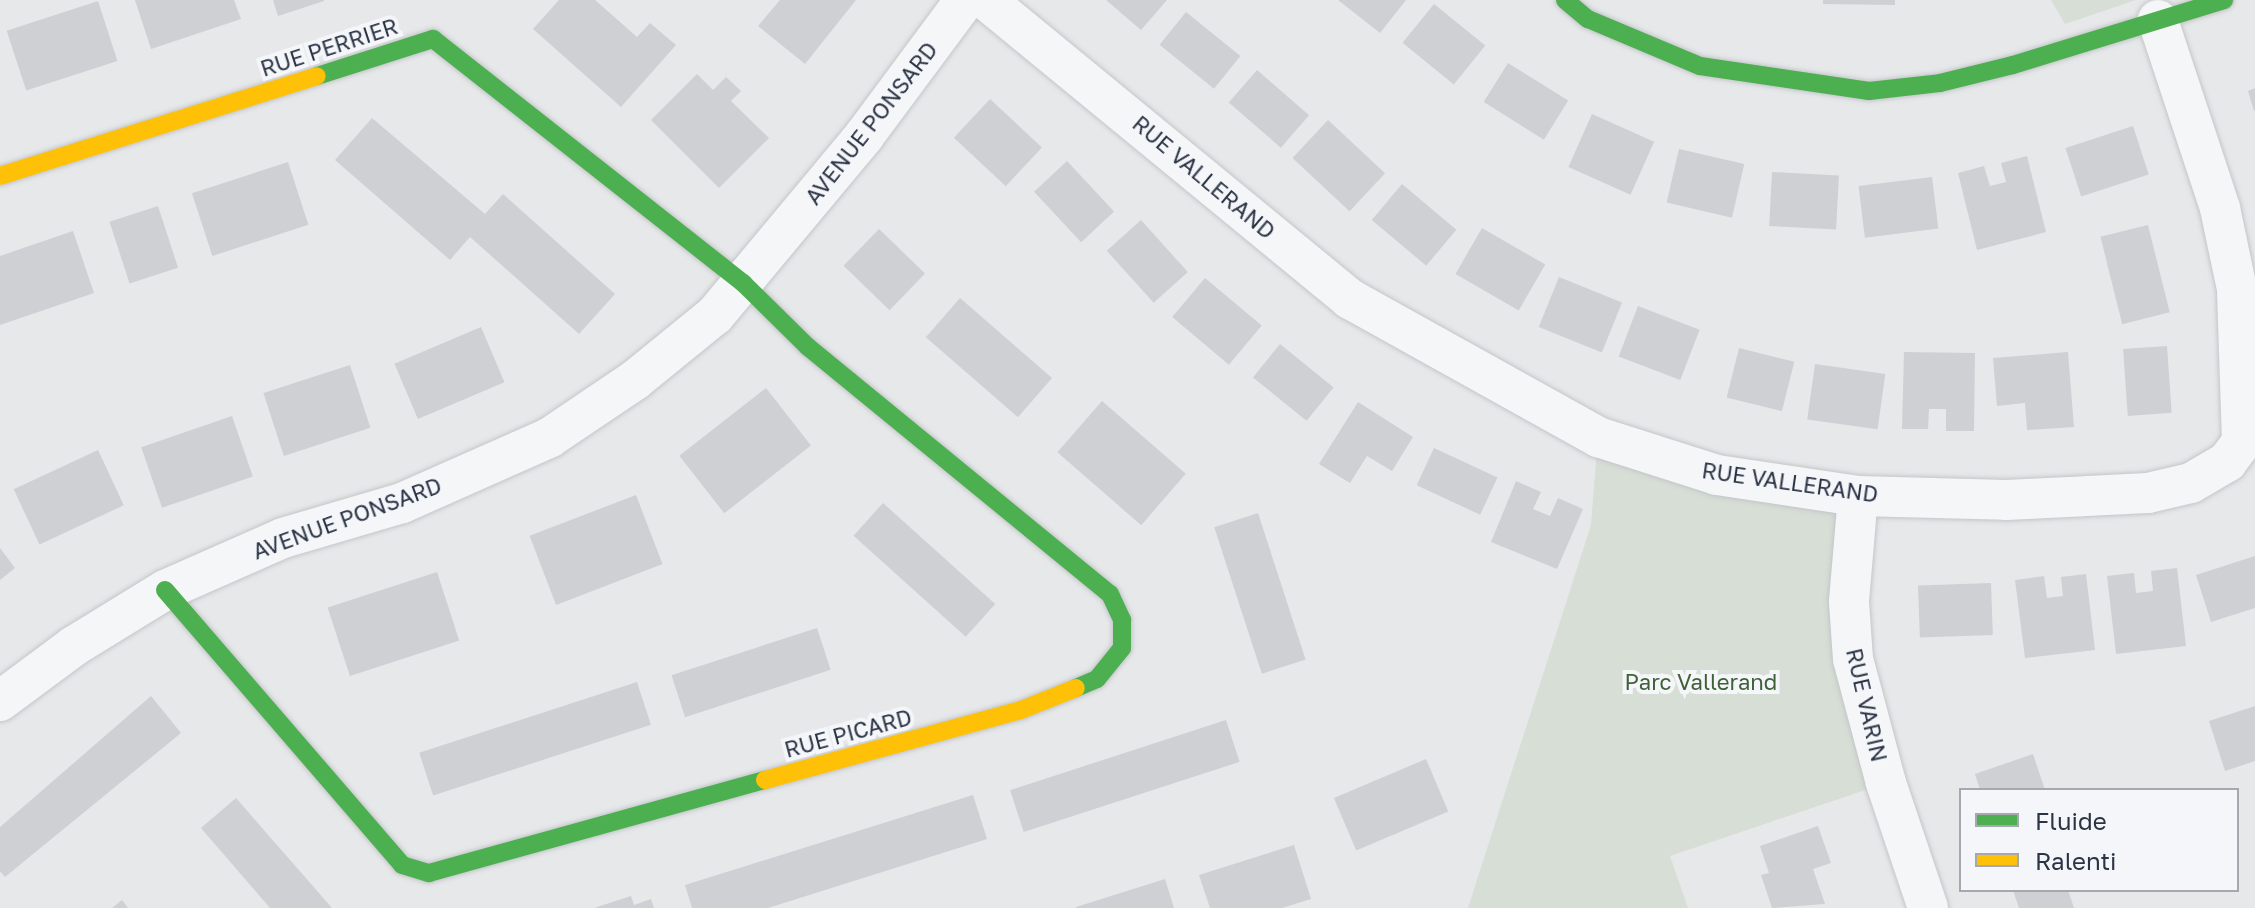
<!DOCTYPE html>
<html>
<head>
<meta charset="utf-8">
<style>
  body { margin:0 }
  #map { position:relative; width:2255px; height:908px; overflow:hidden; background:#e6e8ea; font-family:"Golos Text",sans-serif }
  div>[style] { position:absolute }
  .green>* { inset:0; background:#d6ded6 }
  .building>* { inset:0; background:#ced0d3; transform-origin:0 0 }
  .roads { filter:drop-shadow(0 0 2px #c4c6c8) drop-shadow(0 0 2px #c4c6c8) }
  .street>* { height:40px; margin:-20px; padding:0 20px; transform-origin:20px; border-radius:20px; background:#f5f6f7 }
  .fast>* { height:18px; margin:-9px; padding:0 9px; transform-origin:9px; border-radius:9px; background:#4caf50 }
  .slow>* { height:18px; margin:-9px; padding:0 9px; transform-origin:9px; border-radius:9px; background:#ffc107 }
  span { translate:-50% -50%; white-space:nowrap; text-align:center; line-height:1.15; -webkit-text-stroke:8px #f4f6f9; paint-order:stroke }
  .street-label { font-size:22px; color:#2b3445 }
  .park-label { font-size:22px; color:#3f6138 }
  .legend { position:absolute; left:1959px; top:788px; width:280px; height:104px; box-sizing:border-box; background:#f4f6f9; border:2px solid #a4a8b1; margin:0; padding:10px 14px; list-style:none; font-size:24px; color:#2b3445 }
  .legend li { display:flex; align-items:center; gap:16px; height:40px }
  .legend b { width:40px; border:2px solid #a4a8b1 }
</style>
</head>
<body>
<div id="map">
  <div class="green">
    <div style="clip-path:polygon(2051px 0,2136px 0,2065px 24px)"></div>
    <div style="clip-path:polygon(1598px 437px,1858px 496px,1849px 602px,1886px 783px,1670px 856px,1688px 908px,1468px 908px,1591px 525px)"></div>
  </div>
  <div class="building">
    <div style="clip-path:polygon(135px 0,234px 0,241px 19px,151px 49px)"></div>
    <div style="clip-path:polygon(273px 0,324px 0,324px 1px,278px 16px)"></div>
    <div style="clip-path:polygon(559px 0,595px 0,637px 37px,650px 23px,676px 45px,621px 107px,533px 29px)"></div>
    <div style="clip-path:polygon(780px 0,856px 0,805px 64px,758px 26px)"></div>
    <div style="clip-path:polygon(1106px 0,1167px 0,1141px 30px)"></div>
    <div style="clip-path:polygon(1338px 0,1406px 0,1380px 33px)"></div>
    <div style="clip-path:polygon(1823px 0,1895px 0,1895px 5px,1823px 4px)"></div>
    <div style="left:98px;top:1px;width:63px;height:96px;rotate:72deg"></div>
    <div style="left:1434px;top:4px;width:66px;height:50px;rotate:39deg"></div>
    <div style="left:1186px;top:12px;width:70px;height:42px;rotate:39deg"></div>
    <div style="left:1508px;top:63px;width:71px;height:46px;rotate:32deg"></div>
    <div style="left:1257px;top:70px;width:69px;height:43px;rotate:41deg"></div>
    <div style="clip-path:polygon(697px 74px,713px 90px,726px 77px,741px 91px,731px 101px,769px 138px,719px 188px,651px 120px)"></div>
    <div style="clip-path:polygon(2255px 88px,2255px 111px,2254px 111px,2248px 91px)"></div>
    <div style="left:990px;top:99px;width:71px;height:53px;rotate:43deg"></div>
    <div style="left:1592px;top:114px;width:68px;height:58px;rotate:24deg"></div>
    <div style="clip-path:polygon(372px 118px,485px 214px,503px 194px,615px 294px,579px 334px,470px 237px,450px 260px,335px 160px)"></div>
    <div style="left:1328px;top:120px;width:78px;height:52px;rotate:43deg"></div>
    <div style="left:2133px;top:126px;width:51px;height:71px;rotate:72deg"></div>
    <div style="left:1679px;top:149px;width:67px;height:55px;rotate:13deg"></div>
    <div style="clip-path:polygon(2027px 156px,2046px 232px,1977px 250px,1958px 173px,1984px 166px,1990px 186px,2006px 182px,2001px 163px)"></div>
    <div style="left:1067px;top:161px;width:69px;height:45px;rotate:47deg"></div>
    <div style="left:288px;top:162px;width:66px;height:101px;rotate:72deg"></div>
    <div style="left:1772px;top:172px;width:67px;height:54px;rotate:3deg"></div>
    <div style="left:1932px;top:177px;width:52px;height:74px;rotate:83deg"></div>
    <div style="left:1402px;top:184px;width:71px;height:47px;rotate:40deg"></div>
    <div style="left:158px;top:206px;width:65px;height:51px;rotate:72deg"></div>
    <div style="left:1141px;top:220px;width:70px;height:46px;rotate:48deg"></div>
    <div style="left:2148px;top:225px;width:90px;height:49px;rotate:76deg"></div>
    <div style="left:1482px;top:228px;width:73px;height:53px;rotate:30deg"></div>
    <div style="left:879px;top:229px;width:64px;height:51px;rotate:44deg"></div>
    <div style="clip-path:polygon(73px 231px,94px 293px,0 325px,0 256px)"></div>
    <div style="left:1559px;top:277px;width:68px;height:54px;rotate:22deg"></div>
    <div style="left:1205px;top:278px;width:74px;height:51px;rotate:40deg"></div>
    <div style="left:960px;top:298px;width:122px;height:52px;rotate:41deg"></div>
    <div style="left:1638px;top:306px;width:66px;height:54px;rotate:21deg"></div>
    <div style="left:481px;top:327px;width:60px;height:94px;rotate:67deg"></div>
    <div style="left:1280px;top:344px;width:69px;height:43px;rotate:39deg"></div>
    <div style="left:2167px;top:346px;width:67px;height:44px;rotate:86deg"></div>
    <div style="left:1739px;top:348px;width:57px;height:51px;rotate:14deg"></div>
    <div style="clip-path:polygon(1904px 352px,1975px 353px,1974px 431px,1946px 431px,1946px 409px,1929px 409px,1928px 429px,1902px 429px)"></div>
    <div style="clip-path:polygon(2068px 352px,2074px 427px,2027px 430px,2025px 403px,1997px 406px,1993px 358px)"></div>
    <div style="left:1815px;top:364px;width:71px;height:56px;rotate:8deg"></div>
    <div style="left:350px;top:365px;width:66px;height:91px;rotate:72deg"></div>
    <div style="left:766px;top:388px;width:73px;height:110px;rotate:52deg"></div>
    <div style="left:1102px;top:401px;width:111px;height:68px;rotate:41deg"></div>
    <div style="clip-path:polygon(1358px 402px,1413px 437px,1392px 471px,1367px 456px,1350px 483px,1319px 464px)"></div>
    <div style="left:232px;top:416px;width:64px;height:96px;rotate:71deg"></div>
    <div style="left:1434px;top:448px;width:70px;height:41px;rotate:25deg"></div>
    <div style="left:98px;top:450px;width:61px;height:93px;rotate:65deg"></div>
    <div style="clip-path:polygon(1516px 481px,1541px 492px,1533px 509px,1550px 516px,1558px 498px,1583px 509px,1557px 569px,1491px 542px)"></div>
    <div style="left:636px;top:495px;width:74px;height:114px;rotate:69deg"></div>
    <div style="left:883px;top:503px;width:151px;height:44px;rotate:42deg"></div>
    <div style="left:1258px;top:513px;width:154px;height:46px;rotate:72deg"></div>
    <div style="clip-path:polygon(0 548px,15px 568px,0 580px)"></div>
    <div style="clip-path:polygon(2255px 556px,2255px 608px,2211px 622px,2196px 575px)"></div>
    <div style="clip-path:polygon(2177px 568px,2186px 646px,2116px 654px,2107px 576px,2134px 573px,2136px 593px,2153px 591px,2151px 571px)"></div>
    <div style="left:437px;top:572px;width:72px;height:115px;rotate:72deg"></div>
    <div style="clip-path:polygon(2086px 574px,2095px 650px,2025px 658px,2015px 580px,2044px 576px,2047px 598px,2063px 596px,2061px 577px)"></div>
    <div style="left:1991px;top:583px;width:52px;height:73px;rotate:88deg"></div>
    <div style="left:817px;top:628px;width:44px;height:153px;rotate:72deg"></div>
    <div style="left:637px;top:682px;width:45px;height:229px;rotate:72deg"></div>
    <div style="clip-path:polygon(151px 696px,181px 733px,5px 877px,0 871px,0 827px)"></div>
    <div style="clip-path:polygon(2255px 706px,2255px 761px,2225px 771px,2209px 721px)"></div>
    <div style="left:1226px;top:720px;width:44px;height:227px;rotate:72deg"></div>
    <div style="clip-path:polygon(2033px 754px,2045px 790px,1980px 790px,1975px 774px)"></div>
    <div style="left:1426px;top:759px;width:57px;height:100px;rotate:67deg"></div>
    <div style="clip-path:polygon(973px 795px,987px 839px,768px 908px,692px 908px,685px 885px)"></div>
    <div style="clip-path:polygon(236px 798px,332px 908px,270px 908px,201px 828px)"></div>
    <div style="clip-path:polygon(1818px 826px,1831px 863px,1813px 869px,1825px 904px,1772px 908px,1761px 875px,1769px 873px,1760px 846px)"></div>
    <div style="clip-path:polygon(1294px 845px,1311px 899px,1282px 908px,1210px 908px,1199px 875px)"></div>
    <div style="clip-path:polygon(1165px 879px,1174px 908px,1076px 908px,1076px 907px)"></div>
    <div style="clip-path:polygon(2013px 890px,2068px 890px,2074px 908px,2019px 908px)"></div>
    <div style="clip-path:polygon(631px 896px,634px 905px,651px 899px,654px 908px,594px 908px)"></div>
    <div style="clip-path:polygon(122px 900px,128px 908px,112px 908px)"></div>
  </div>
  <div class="roads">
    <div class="street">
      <div style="left:986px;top:0;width:471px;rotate:39.4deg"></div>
      <div style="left:1350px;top:299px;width:284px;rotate:29.1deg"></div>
      <div style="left:1598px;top:437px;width:125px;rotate:17.7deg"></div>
      <div style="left:1717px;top:475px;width:143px;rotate:8.5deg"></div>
      <div style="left:1858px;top:496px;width:148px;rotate:1.5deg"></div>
      <div style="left:2006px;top:500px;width:142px;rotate:-2.8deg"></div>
      <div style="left:2148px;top:493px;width:44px;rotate:-13.1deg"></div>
      <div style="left:2191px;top:483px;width:42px;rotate:-30.3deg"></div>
      <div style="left:2227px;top:462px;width:25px;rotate:-53deg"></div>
      <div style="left:2242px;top:442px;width:153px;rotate:-91.9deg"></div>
      <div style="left:2237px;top:289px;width:83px;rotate:-101.9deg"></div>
      <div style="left:2220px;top:208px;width:198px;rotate:-108.3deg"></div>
      <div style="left:1858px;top:496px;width:106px;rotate:94.9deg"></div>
      <div style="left:1849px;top:602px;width:57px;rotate:86deg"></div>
      <div style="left:1853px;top:659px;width:128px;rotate:75.1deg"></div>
      <div style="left:1886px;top:783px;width:132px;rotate:71.4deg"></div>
      <div style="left:0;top:701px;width:92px;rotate:-36.6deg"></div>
      <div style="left:74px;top:646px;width:107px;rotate:-31.6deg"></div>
      <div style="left:165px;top:590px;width:129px;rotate:-23.8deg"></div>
      <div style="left:283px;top:538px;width:124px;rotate:-16.4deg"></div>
      <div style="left:402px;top:503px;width:161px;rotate:-23.9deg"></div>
      <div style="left:549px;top:438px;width:104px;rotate:-34deg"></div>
      <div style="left:635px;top:380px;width:103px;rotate:-39.1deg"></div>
      <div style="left:715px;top:315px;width:233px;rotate:-50.2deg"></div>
      <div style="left:864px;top:136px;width:169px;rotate:-53.4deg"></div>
    </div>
    <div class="fast">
      <div style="left:1565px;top:0;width:30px;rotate:40deg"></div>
      <div style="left:1588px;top:19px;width:121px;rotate:22.8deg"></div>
      <div style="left:1700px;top:66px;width:171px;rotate:8.4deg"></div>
      <div style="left:1869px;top:91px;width:71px;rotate:-6.4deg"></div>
      <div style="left:1940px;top:83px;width:75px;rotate:-13.9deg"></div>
      <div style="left:2013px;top:65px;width:221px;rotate:-17.1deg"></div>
      <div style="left:317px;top:76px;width:122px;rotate:-17.7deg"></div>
      <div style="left:433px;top:39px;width:395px;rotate:38.2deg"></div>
      <div style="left:743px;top:283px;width:91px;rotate:44.6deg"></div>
      <div style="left:808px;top:347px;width:390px;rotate:39.3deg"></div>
      <div style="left:1110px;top:594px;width:29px;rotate:65deg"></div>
      <div style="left:1122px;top:620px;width:28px;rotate:90deg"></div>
      <div style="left:1122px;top:648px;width:40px;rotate:129deg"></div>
      <div style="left:1097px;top:679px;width:23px;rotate:157deg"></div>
      <div style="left:165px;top:590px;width:363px;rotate:49.2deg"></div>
      <div style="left:402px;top:865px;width:28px;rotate:17deg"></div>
      <div style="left:429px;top:873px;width:349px;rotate:-15.5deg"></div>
    </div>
    <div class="slow">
      <div style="left:0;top:176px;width:332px;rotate:-17.5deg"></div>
      <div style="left:765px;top:780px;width:265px;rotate:-15.3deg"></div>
      <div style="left:1021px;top:710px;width:59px;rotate:-21.8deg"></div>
    </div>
  </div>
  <div class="street-label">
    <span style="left:329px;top:47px;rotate:-18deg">RUE PERRIER</span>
    <span style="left:871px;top:123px;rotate:-52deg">AVENUE PONSARD</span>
    <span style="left:1204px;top:177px;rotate:40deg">RUE VALLERAND</span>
    <span style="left:1790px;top:482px;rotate:8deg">RUE VALLERAND</span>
    <span style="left:347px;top:518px;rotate:-20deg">AVENUE PONSARD</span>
    <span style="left:1867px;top:705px;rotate:77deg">RUE VARIN</span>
    <span style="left:848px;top:733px;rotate:-15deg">RUE PICARD</span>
  </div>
  <div class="park-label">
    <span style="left:1701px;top:682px">Parc Vallerand</span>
  </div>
  <ul class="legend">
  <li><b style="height:10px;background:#4caf50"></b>Fluide</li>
  <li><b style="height:10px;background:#ffc107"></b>Ralenti</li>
  </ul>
</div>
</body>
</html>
